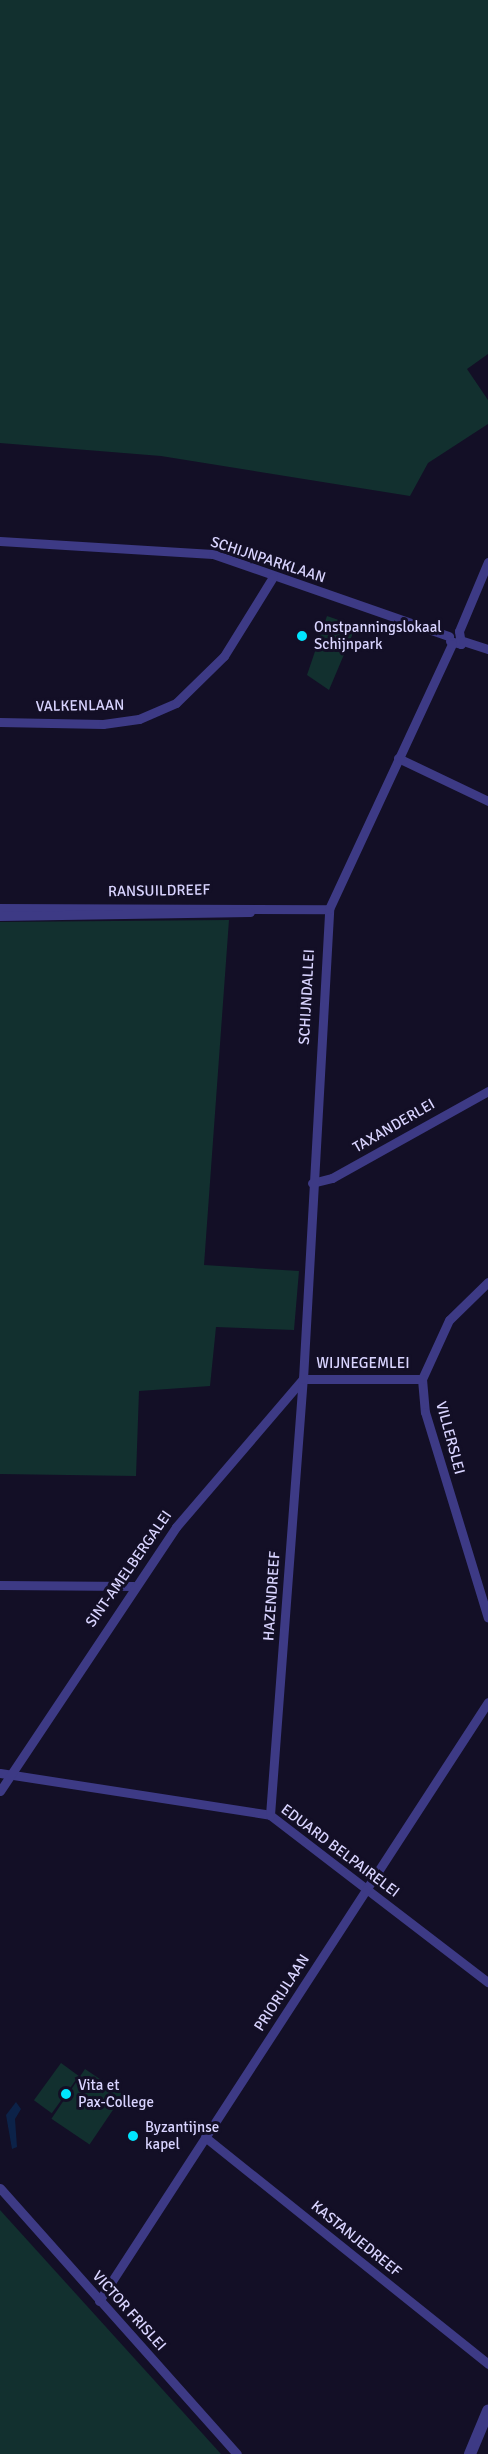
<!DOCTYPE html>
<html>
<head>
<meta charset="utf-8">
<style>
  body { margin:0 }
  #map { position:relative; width:488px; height:2454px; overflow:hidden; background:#130f26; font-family:Signika,sans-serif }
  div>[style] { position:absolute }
  .green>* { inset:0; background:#12302f; transform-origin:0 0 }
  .water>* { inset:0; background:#0c2248 }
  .minor>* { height:9px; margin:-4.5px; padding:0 4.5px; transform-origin:4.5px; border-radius:4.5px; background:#3d3a85 }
  .tertiary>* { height:12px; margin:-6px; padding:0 6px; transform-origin:6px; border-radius:6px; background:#3d3a85 }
  .dots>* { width:16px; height:16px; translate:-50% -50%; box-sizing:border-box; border:3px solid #130f26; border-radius:50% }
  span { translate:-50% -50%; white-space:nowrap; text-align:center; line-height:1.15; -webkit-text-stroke:6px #130f26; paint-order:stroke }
  .street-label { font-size:15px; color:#d9d4ff }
  .poi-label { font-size:15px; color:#d9d4ff }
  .left { translate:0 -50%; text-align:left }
</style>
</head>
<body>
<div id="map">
  <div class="green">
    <div style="clip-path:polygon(0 0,488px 0,488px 354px,467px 369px,488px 400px,488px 424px,428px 463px,410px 496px,161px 456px,0 443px)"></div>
    <div style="clip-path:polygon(327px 616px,356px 626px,329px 690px,307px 675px)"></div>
    <div style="clip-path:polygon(229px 920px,204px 1265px,299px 1271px,294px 1330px,216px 1327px,210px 1386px,139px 1391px,136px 1476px,0 1474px,0 922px)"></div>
    <div style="left:61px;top:2063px;width:22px;height:46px;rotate:36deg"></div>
    <div style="left:85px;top:2069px;width:46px;height:60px;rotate:34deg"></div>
    <div style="clip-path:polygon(0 2210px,221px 2454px,0 2454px)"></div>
  </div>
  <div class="water">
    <div style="clip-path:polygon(16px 2102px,21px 2109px,15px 2119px,17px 2147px,12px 2149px,6px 2115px)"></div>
  </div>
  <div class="minor">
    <div style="left:0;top:541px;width:213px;rotate:3.5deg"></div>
    <div style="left:213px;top:554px;width:250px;rotate:19.2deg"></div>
    <div style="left:459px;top:631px;width:75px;rotate:-67.2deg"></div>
    <div style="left:450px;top:641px;width:11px;rotate:15deg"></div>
    <div style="left:461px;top:644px;width:13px;rotate:-99deg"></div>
    <div style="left:463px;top:641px;width:26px;rotate:18deg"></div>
    <div style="left:0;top:722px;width:103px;rotate:1.1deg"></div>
    <div style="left:103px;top:724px;width:36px;rotate:-8deg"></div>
    <div style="left:139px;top:719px;width:40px;rotate:-23.4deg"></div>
    <div style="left:176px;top:703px;width:67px;rotate:-44.4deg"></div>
    <div style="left:224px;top:656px;width:93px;rotate:-58.2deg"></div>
    <div style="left:398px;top:758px;width:100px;rotate:25.5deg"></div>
    <div style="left:0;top:908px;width:329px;rotate:0.2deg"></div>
    <div style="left:0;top:916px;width:250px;rotate:-0.9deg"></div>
    <div style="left:312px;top:1183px;width:21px;rotate:-14deg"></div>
    <div style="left:332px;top:1178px;width:179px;rotate:-29.1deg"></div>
    <div style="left:488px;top:1282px;width:54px;rotate:135.7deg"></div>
    <div style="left:449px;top:1320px;width:65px;rotate:114.6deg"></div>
    <div style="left:422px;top:1379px;width:33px;rotate:85deg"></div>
    <div style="left:425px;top:1412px;width:215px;rotate:73deg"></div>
    <div style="left:303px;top:1379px;width:119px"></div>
    <div style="left:0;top:1585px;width:133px;rotate:0.4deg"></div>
    <div style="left:0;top:1773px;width:273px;rotate:8.8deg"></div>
    <div style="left:270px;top:1815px;width:275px;rotate:37.5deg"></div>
    <div style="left:0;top:1791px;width:317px;rotate:-56.3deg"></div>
    <div style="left:176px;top:1527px;width:195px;rotate:-49.4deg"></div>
    <div style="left:270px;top:1815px;width:437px;rotate:-85.7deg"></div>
    <div style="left:303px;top:1379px;width:471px;rotate:-86.8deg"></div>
    <div style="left:329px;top:909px;width:292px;rotate:-65.1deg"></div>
    <div style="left:205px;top:2137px;width:363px;rotate:38.7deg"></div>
    <div style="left:0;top:2188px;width:356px;rotate:48.3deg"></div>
    <div style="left:99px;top:2301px;width:714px;rotate:-57deg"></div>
  </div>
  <div class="tertiary">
    <div style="left:470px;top:2454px;width:47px;rotate:-67.3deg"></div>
  </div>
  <div class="dots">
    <div style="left:302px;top:636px;background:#00e5ff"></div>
    <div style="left:66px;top:2094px;background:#00e5ff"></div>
    <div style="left:133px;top:2136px;background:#00e5ff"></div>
  </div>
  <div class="street-label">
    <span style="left:268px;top:560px;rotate:18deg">SCHIJNPARKLAAN</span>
    <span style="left:80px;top:706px;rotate:-1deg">VALKENLAAN</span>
    <span style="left:159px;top:891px;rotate:-1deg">RANSUILDREEF</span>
    <span style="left:307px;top:997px;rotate:-87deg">SCHIJNDALLEI</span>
    <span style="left:394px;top:1126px;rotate:-30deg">TAXANDERLEI</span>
    <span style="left:363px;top:1364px">WIJNEGEMLEI</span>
    <span style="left:450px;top:1438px;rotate:75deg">VILLERSLEI</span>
    <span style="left:129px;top:1569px;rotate:-55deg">SINT-AMELBERGALEI</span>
    <span style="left:272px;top:1596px;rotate:-86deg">HAZENDREEF</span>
    <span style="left:340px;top:1851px;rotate:37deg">EDUARD BELPAIRELEI</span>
    <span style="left:282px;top:1993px;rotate:-57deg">PRIORIJLAAN</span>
    <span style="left:356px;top:2239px;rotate:39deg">KASTANJEDREEF</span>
    <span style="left:129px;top:2311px;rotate:48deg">VICTOR FRISLEI</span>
  </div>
  <div class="poi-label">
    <span class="left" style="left:314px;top:636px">Onstpanningslokaal<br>Schijnpark</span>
    <span class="left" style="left:78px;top:2094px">Vita et<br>Pax-College</span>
    <span class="left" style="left:145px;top:2136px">Byzantijnse<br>kapel</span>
  </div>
</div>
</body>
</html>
